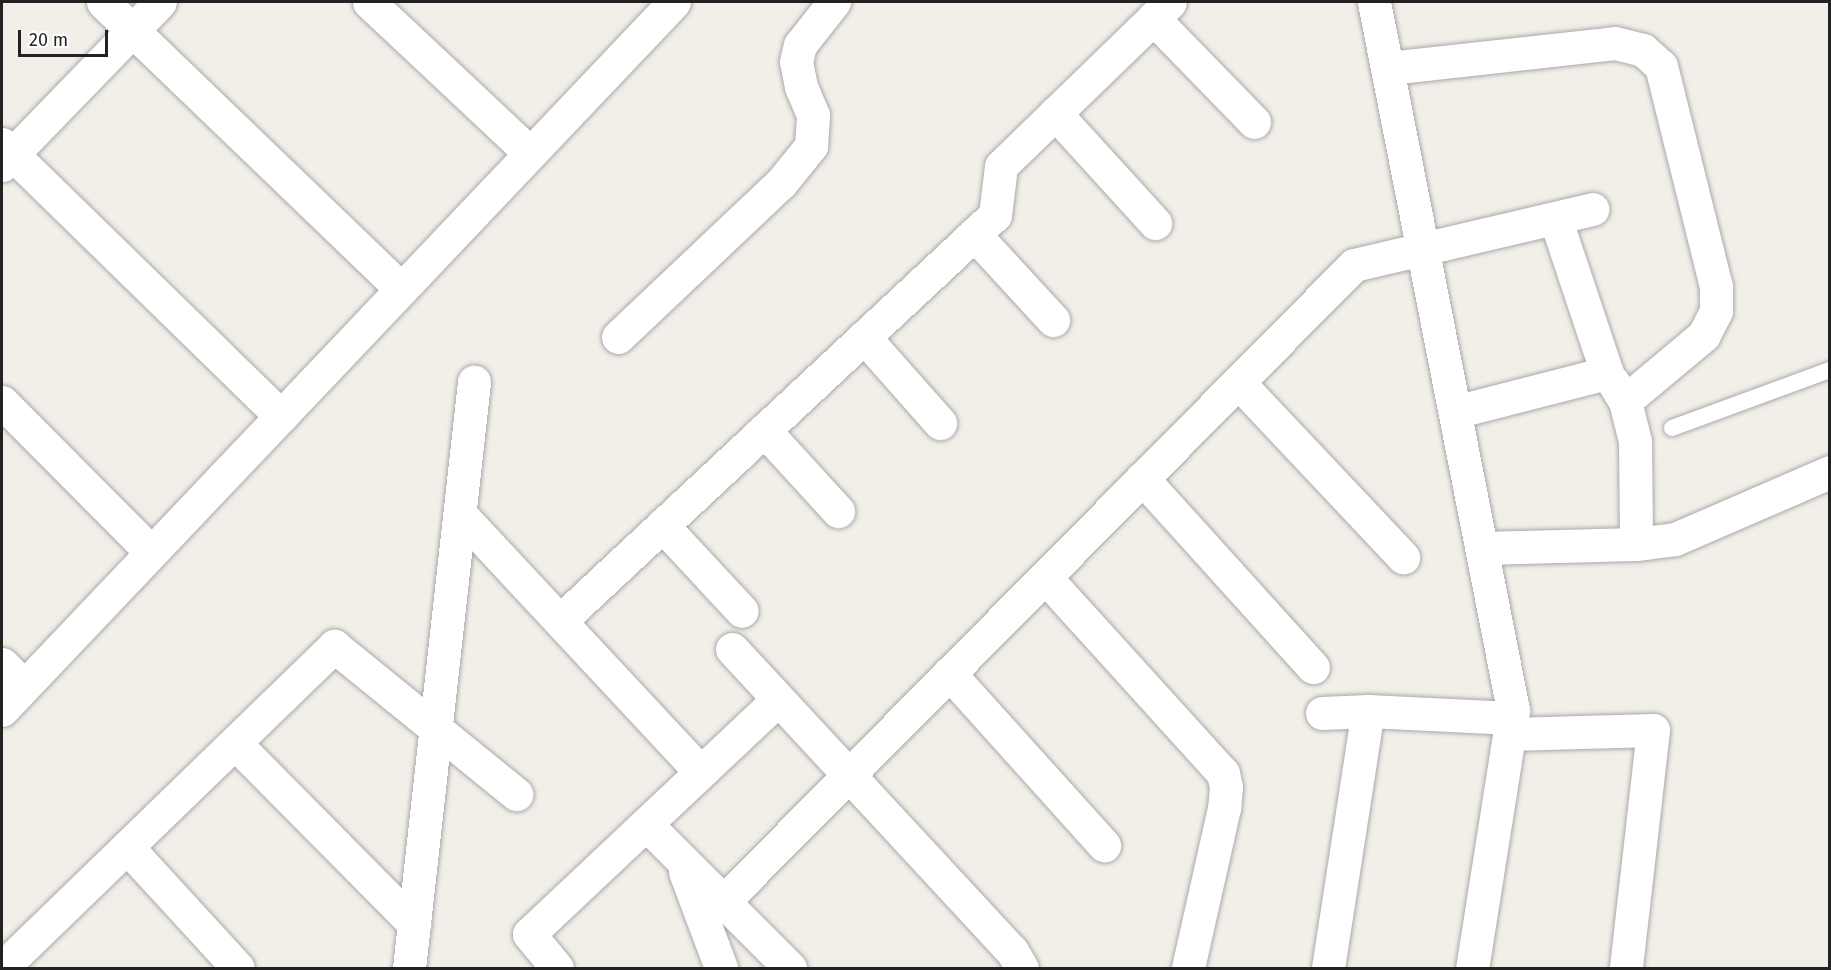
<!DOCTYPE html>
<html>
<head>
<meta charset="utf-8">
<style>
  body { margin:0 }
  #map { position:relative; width:1831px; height:970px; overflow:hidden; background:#f2efe9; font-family:"Fira Sans",sans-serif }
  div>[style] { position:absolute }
  .roads { filter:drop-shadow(0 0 2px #a9a9a9) drop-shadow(0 0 2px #a9a9a9) }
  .service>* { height:16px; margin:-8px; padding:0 8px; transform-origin:8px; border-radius:8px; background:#fff }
  .minor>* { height:33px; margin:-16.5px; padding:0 16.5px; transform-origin:16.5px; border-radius:16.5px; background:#fff }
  span { translate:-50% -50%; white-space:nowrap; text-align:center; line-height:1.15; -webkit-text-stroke:4.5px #fff; paint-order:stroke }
  .frame { position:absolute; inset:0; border:3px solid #222; pointer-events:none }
  .scale { position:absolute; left:18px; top:30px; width:90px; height:27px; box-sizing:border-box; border:3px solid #222; border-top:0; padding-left:8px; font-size:18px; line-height:21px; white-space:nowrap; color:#222; -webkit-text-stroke:4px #fff; paint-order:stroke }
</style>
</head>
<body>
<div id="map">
  <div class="roads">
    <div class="service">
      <div style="left:1672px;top:428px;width:168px;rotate:-20.2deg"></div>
    </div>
    <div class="minor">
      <div style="left:103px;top:2px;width:414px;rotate:43.9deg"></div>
      <div style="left:369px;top:2px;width:221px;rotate:43.2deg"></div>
      <div style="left:1374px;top:2px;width:722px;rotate:78.89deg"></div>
      <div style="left:1513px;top:710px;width:261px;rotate:99deg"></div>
      <div style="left:1153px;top:18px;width:145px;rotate:45.8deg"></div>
      <div style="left:1389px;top:68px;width:227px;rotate:-6.3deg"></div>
      <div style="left:1615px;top:43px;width:29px;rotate:14deg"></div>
      <div style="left:1643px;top:50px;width:24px;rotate:42deg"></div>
      <div style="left:1661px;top:66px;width:227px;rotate:76deg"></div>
      <div style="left:1716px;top:286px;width:25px;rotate:90deg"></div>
      <div style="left:1716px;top:311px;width:27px;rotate:117deg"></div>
      <div style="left:1704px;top:335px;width:103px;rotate:140.1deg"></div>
      <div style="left:1055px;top:113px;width:149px;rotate:47.7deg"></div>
      <div style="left:2px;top:144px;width:390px;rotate:44.3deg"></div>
      <div style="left:2px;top:165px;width:227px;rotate:-45.9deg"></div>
      <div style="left:974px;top:234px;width:117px;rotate:47.4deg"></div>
      <div style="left:618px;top:337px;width:224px;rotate:-43.4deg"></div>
      <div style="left:781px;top:183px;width:48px;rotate:-51deg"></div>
      <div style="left:811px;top:146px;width:31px;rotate:-86deg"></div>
      <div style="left:813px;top:115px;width:30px;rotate:-113deg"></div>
      <div style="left:801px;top:87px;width:25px;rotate:-101deg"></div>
      <div style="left:796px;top:62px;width:17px;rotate:-77deg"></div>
      <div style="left:800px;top:45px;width:55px;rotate:-51.7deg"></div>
      <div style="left:864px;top:337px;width:115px;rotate:48.5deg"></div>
      <div style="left:1238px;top:382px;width:241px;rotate:46.7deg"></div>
      <div style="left:1613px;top:382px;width:22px;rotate:58deg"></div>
      <div style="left:1625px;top:401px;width:41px;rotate:76deg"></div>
      <div style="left:1635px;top:441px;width:103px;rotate:89.4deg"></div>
      <div style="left:2px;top:402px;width:211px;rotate:45.2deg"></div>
      <div style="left:1455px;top:412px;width:157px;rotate:-14.4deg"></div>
      <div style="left:1607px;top:373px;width:163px;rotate:-108.5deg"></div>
      <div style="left:764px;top:430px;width:110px;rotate:47.6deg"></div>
      <div style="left:1142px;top:478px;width:255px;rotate:47.9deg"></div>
      <div style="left:460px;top:514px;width:352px;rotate:47deg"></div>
      <div style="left:662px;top:525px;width:117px;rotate:47.1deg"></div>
      <div style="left:1482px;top:548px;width:154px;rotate:-1.5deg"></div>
      <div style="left:1636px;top:544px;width:39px;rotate:-7deg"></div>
      <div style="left:1675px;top:539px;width:169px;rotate:-23.4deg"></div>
      <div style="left:1045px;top:577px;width:265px;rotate:47.8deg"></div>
      <div style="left:1223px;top:773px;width:14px;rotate:78deg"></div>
      <div style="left:1226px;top:787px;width:21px;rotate:95deg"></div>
      <div style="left:1224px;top:808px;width:164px;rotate:102.7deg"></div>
      <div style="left:560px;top:621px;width:595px;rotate:-43.03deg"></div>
      <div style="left:995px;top:215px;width:49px;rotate:-83deg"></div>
      <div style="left:1001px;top:166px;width:235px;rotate:-44.1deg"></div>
      <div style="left:732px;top:649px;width:412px;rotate:47.2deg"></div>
      <div style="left:1012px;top:951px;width:20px;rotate:60deg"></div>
      <div style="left:2px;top:664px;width:31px;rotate:45deg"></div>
      <div style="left:949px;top:673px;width:232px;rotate:48deg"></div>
      <div style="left:2px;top:710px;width:976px;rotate:-46.49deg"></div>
      <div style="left:1322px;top:713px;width:46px;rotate:-2.5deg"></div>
      <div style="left:1368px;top:711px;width:144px;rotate:2.8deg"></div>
      <div style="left:1509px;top:734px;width:144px;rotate:-1.6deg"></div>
      <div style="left:1653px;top:730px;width:240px;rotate:96.5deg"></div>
      <div style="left:235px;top:743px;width:255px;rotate:45.3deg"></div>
      <div style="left:646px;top:824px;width:204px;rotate:45deg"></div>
      <div style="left:127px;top:847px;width:164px;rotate:47.5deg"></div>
      <div style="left:685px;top:872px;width:103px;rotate:69.4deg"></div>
      <div style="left:721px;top:904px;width:899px;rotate:-45.27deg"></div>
      <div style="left:1354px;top:265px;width:245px;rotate:-13.2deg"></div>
      <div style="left:2px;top:968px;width:463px;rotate:-44.1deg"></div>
      <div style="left:334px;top:646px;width:235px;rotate:39.1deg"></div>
      <div style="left:409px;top:968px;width:590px;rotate:-83.67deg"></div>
      <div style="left:557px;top:968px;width:44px;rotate:-129.5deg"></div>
      <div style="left:529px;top:934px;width:342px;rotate:-43.3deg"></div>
      <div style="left:1328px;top:968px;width:260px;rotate:-81.2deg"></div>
    </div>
  </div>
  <div class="frame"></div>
  <div class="scale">20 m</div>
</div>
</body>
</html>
